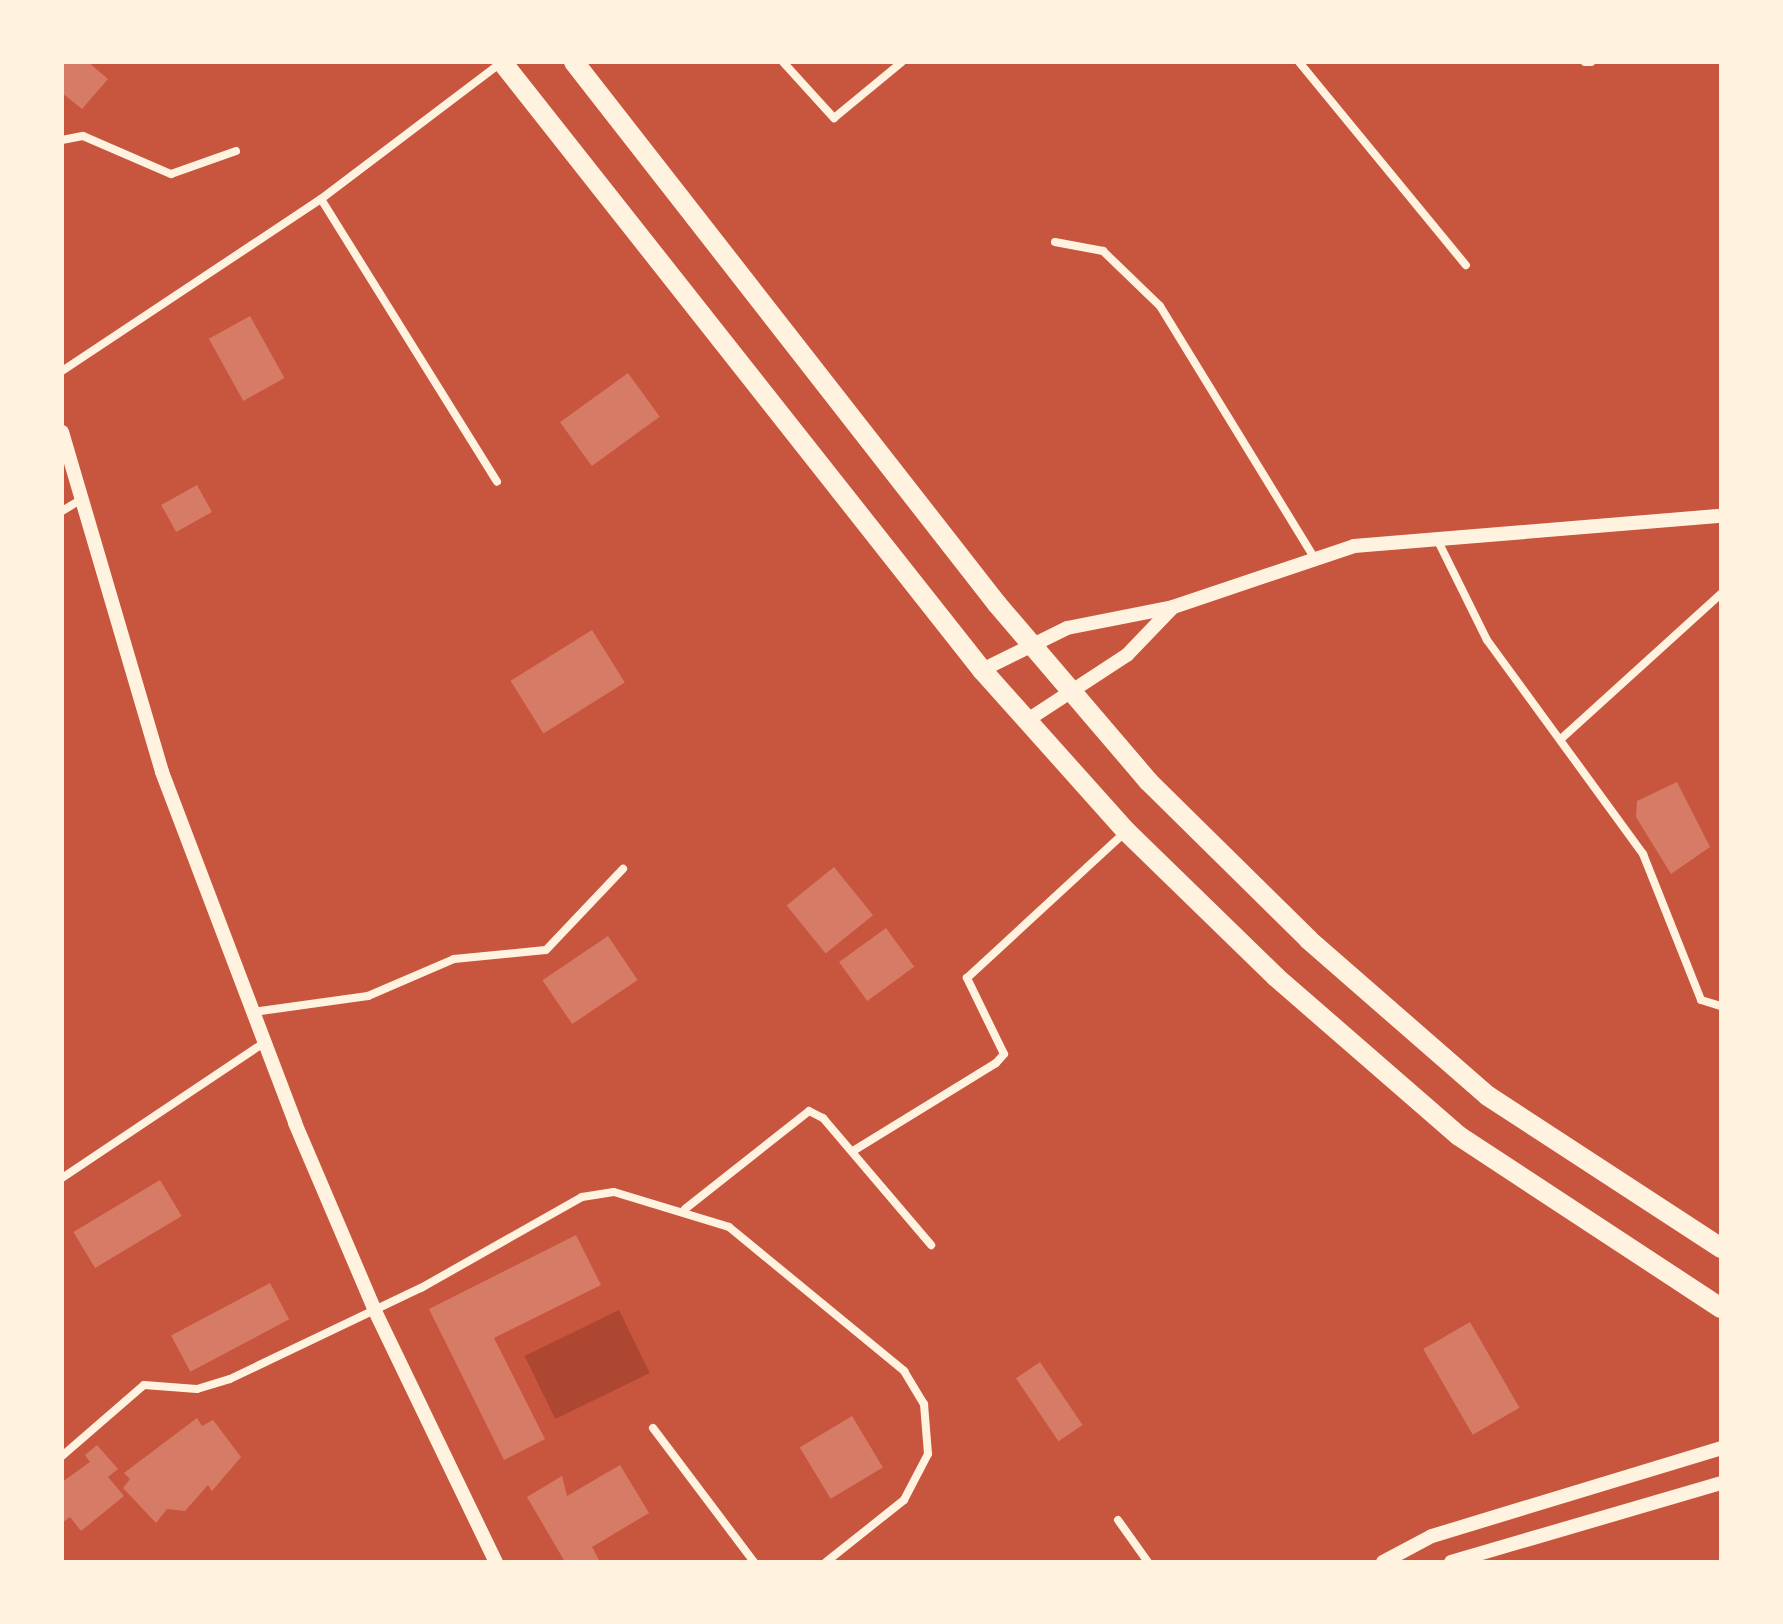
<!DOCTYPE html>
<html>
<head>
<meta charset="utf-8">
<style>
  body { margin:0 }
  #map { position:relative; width:1783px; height:1624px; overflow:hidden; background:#c8553d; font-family:"Noto Serif",serif }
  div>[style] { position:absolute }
  .green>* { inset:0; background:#ae4732; transform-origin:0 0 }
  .building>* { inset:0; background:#d67c66; transform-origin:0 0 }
  .minor>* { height:8px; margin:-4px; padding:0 4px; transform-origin:4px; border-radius:4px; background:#fff3e0 }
  .tertiary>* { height:14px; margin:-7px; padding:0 7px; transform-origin:7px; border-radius:7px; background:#fff3e0 }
  .primary>* { height:20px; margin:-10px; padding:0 10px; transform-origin:10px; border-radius:10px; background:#fff3e0 }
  span { translate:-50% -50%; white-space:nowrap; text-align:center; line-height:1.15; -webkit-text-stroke:7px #fff3e0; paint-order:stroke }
  .frame { position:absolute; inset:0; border:64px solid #fff3e0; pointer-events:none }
</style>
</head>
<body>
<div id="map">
  <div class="green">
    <div style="left:619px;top:1310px;width:70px;height:105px;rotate:64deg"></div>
  </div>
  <div class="building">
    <div style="clip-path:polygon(62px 62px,88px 62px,108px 79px,82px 109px,62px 93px)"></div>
    <div style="left:250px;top:316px;width:71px;height:47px;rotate:61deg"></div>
    <div style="left:628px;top:373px;width:54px;height:84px;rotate:54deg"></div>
    <div style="left:197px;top:485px;width:31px;height:41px;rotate:61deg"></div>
    <div style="left:592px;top:630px;width:62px;height:96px;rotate:58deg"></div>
    <div style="clip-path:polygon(1677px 782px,1710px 847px,1671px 874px,1636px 817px,1637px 801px)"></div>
    <div style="left:834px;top:867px;width:62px;height:61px;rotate:51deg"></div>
    <div style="left:886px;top:928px;width:48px;height:58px;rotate:54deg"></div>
    <div style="left:608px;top:936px;width:53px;height:79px;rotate:56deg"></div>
    <div style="left:160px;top:1180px;width:42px;height:101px;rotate:59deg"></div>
    <div style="clip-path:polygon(576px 1235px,601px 1285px,494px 1338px,545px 1439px,504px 1460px,429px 1309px)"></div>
    <div style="left:270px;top:1283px;width:41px;height:112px;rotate:62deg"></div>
    <div style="left:1470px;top:1322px;width:99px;height:54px;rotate:60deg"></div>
    <div style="left:1040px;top:1362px;width:76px;height:29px;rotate:56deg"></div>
    <div style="left:852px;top:1416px;width:60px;height:61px;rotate:59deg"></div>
    <div style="clip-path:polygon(197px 1418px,202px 1426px,213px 1420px,241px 1457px,212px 1491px,208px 1485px,185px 1511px,167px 1509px,156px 1523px,123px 1488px,130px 1479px,124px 1473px)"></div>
    <div style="clip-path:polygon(97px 1445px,118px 1469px,108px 1477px,124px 1496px,81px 1531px,70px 1517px,62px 1523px,62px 1482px,90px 1462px,85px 1455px)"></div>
    <div style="clip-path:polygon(620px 1465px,649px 1513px,592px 1547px,600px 1562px,565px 1562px,527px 1497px,562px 1476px,567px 1496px)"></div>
  </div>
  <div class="minor">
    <div style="left:783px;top:62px;width:76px;rotate:47.7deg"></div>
    <div style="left:834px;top:118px;width:88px;rotate:-39.5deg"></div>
    <div style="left:1299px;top:62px;width:263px;rotate:50.6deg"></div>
    <div style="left:1585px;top:62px;width:6px"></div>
    <div style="left:62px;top:140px;width:21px;rotate:-11deg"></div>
    <div style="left:83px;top:136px;width:96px;rotate:23.4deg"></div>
    <div style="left:171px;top:174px;width:69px;rotate:-19.5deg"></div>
    <div style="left:321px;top:199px;width:333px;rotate:58.1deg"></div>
    <div style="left:1055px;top:242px;width:49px;rotate:10.6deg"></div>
    <div style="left:1103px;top:251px;width:79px;rotate:44deg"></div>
    <div style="left:1160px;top:306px;width:293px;rotate:58.5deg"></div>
    <div style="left:62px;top:371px;width:311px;rotate:-33.6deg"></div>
    <div style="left:321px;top:199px;width:226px;rotate:-37.1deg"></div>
    <div style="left:62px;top:511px;width:23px;rotate:-31deg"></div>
    <div style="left:1437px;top:539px;width:113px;rotate:63.7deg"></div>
    <div style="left:1487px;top:640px;width:265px;rotate:53.9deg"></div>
    <div style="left:1643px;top:854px;width:157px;rotate:68.3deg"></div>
    <div style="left:1701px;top:1000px;width:21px;rotate:17deg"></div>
    <div style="left:1562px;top:738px;width:215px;rotate:-42.2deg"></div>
    <div style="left:253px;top:1012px;width:116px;rotate:-7.9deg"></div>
    <div style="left:368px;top:996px;width:94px;rotate:-23.3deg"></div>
    <div style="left:454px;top:959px;width:92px;rotate:-5.6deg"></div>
    <div style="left:546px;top:950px;width:112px;rotate:-46.5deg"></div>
    <div style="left:853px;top:1151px;width:168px;rotate:-31.6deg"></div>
    <div style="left:996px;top:1063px;width:12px;rotate:-48deg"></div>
    <div style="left:1004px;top:1054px;width:85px;rotate:-116deg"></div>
    <div style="left:967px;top:978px;width:215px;rotate:-42.7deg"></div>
    <div style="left:62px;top:1178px;width:244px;rotate:-33.8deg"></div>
    <div style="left:685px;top:1209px;width:158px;rotate:-38.3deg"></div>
    <div style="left:809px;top:1111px;width:16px;rotate:27deg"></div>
    <div style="left:823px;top:1118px;width:167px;rotate:49.6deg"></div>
    <div style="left:653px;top:1428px;width:168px;rotate:53deg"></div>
    <div style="left:62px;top:1456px;width:108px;rotate:-40.9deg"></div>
    <div style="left:144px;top:1385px;width:53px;rotate:4.3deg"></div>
    <div style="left:197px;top:1389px;width:34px;rotate:-17deg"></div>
    <div style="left:230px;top:1379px;width:212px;rotate:-25.5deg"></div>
    <div style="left:421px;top:1288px;width:185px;rotate:-29.5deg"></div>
    <div style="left:582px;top:1197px;width:32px;rotate:-9deg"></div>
    <div style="left:614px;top:1192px;width:120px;rotate:16.9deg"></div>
    <div style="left:729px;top:1227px;width:227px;rotate:39.4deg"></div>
    <div style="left:904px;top:1371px;width:39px;rotate:59deg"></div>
    <div style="left:924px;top:1404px;width:50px;rotate:85.4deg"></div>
    <div style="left:928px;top:1454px;width:52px;rotate:117.6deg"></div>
    <div style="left:904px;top:1500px;width:100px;rotate:141.5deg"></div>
    <div style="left:1118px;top:1520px;width:52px;rotate:54.5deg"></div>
  </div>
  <div class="tertiary">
    <div style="left:62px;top:432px;width:354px;rotate:73.6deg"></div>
    <div style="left:162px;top:772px;width:375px;rotate:69.2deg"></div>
    <div style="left:295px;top:1123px;width:204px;rotate:66.9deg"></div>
    <div style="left:375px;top:1311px;width:279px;rotate:64.3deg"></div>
    <div style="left:982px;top:670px;width:95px;rotate:-26.3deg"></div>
    <div style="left:1067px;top:628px;width:108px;rotate:-11.2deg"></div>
    <div style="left:1173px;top:607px;width:191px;rotate:-18.6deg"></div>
    <div style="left:1354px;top:546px;width:368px;rotate:-4.7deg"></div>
    <div style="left:1026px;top:721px;width:121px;rotate:-33.2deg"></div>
    <div style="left:1127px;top:655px;width:66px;rotate:-46.2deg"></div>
    <div style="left:1383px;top:1562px;width:55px;rotate:-28deg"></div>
    <div style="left:1432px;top:1536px;width:302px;rotate:-16.9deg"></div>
    <div style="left:1451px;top:1562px;width:281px;rotate:-16.3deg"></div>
  </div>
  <div class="primary">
    <div style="left:502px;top:62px;width:775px;rotate:51.71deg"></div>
    <div style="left:982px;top:670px;width:216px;rotate:48.2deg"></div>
    <div style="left:1126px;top:831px;width:209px;rotate:44.2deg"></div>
    <div style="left:1276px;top:977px;width:242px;rotate:41deg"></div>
    <div style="left:1459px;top:1136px;width:313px;rotate:33.3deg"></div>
    <div style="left:574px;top:62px;width:688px;rotate:52.03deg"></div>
    <div style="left:997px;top:604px;width:233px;rotate:49.5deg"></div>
    <div style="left:1148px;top:781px;width:226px;rotate:44.6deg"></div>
    <div style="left:1309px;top:940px;width:237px;rotate:41.1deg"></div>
    <div style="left:1488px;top:1096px;width:278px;rotate:33.1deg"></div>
  </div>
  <div class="frame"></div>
</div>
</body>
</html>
